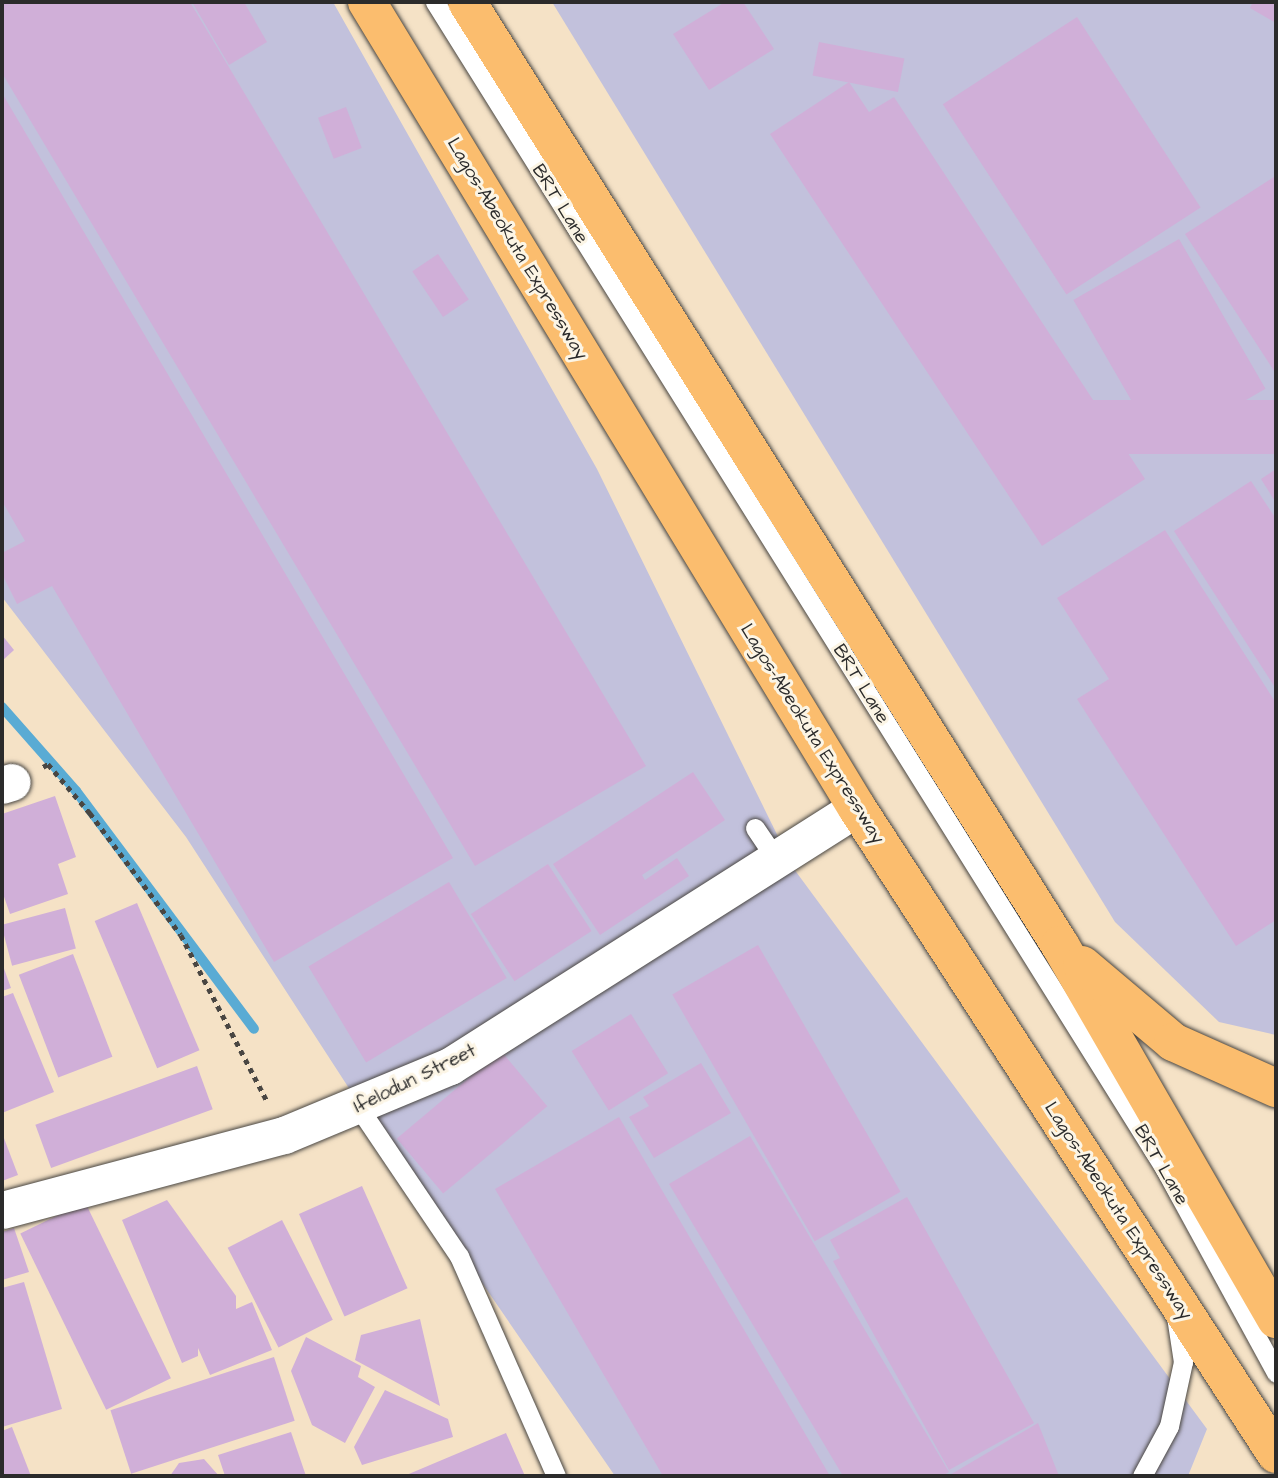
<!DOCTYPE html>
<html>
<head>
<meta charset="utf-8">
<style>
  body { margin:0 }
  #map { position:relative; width:1278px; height:1478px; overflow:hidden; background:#f5e2c6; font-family:"Architects Daughter",sans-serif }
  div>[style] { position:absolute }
  .industrial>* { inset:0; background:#c2c1dc }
  .stream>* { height:10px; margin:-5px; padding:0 5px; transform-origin:5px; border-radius:5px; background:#59abd4 }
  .building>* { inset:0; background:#d0afd8; transform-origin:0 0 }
  .path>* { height:4.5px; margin-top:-2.25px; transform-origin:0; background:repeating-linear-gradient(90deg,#494642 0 5px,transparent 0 10px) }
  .roads { filter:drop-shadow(0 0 2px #494642) drop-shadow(0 0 2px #494642) }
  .service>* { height:19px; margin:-9.5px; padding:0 9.5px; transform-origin:9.5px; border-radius:9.5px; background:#fff }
  .minor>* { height:37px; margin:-18.5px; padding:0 18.5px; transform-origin:18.5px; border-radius:18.5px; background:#fff }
  .trunk>* { height:38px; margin:-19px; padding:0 19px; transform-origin:19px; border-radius:19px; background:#fbbd6e }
  span { translate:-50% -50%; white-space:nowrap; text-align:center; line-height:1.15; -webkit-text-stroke:6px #fcf5e5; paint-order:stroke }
  .street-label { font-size:19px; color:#2b2b2b }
  .frame { position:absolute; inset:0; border:4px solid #2b2b2b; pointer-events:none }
</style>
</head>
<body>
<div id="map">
  <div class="industrial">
    <div style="clip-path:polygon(2px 2px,333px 2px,597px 469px,794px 869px,1207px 1429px,1188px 1476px,615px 1476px,365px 1113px,186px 837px,2px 597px)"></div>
    <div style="clip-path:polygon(552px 2px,1276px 2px,1276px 1035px,1219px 1022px,1115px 922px)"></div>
  </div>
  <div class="stream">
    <div style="left:2px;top:707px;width:112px;rotate:48.6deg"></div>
    <div style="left:76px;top:791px;width:297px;rotate:53.2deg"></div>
  </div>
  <div class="building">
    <div style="clip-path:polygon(2px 2px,190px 2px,646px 766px,475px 866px,2px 73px)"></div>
    <div style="clip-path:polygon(192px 2px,244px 2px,267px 42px,229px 65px)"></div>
    <div style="clip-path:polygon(725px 2px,743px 2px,774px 49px,709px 90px,673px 34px)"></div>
    <div style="clip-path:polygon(1253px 2px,1276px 2px,1276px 23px,1250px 8px)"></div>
    <div style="left:1077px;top:17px;width:227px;height:160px;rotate:57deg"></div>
    <div style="left:819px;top:42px;width:87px;height:34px;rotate:11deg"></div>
    <div style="clip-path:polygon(849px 82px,869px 112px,894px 97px,1145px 479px,1042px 546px,770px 134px)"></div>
    <div style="clip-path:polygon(2px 93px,453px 858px,274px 962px,52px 586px,17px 604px,2px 574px,2px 553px,25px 541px,2px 501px)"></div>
    <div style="left:346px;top:107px;width:44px;height:30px;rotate:69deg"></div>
    <div style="clip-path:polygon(1274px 177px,1276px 181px,1276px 374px,1185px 234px)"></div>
    <div style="left:1179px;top:239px;width:173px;height:122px;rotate:60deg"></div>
    <div style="left:438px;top:254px;width:55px;height:31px;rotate:56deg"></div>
    <div style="left:1276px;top:400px;width:54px;height:269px;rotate:90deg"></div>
    <div style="clip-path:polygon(1276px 469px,1276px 503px,1261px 479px)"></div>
    <div style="clip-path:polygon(1251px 481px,1276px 519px,1276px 689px,1174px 531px)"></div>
    <div style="clip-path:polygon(1165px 530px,1276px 703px,1276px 920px,1236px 946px,1077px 699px,1109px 679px,1057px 598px)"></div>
    <div style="clip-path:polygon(2px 635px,14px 650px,2px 661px)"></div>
    <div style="clip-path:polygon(693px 772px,725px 820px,642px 875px,645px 880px,677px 858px,689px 876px,600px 935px,553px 864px)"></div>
    <div style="clip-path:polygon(55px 796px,76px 857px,58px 864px,68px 894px,10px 914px,2px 891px,2px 814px)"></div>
    <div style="left:548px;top:864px;width:80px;height:92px;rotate:57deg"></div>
    <div style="left:449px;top:882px;width:112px;height:164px;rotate:59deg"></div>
    <div style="left:137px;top:903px;width:160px;height:46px;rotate:67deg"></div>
    <div style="left:65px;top:908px;width:42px;height:66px;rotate:75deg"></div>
    <div style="left:758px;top:945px;width:285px;height:99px;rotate:60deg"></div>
    <div style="left:73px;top:954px;width:110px;height:58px;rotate:69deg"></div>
    <div style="clip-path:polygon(2px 963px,11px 988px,2px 991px)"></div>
    <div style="clip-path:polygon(13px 993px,54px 1092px,2px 1113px,2px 997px)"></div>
    <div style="left:631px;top:1014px;width:70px;height:70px;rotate:58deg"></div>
    <div style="left:501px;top:1051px;width:72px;height:136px;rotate:50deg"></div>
    <div style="clip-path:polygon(701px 1063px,731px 1113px,654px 1158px,629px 1117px,649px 1106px,643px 1097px)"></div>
    <div style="left:197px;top:1066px;width:46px;height:172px;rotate:70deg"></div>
    <div style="clip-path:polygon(619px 1117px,830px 1476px,663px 1476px,495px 1189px)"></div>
    <div style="clip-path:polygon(2px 1133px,18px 1175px,2px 1181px)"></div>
    <div style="clip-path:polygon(750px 1136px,949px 1472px,942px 1476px,843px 1476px,669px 1184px)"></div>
    <div style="left:362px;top:1186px;width:112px;height:69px;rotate:66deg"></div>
    <div style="clip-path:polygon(907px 1197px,1034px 1423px,949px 1470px,833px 1261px,840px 1258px,830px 1240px)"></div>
    <div style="clip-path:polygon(167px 1200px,236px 1296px,236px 1309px,252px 1302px,272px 1350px,210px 1375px,198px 1348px,198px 1356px,182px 1363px,122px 1220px)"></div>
    <div style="left:85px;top:1202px;width:196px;height:72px;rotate:64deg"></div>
    <div style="left:282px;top:1220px;width:112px;height:61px;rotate:63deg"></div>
    <div style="clip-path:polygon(14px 1228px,29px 1272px,2px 1280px,2px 1232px)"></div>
    <div style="clip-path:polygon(24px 1282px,62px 1409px,2px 1427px,2px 1288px)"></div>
    <div style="clip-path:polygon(420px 1319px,440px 1406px,355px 1360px,361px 1335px)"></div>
    <div style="clip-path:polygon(306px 1337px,361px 1366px,358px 1377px,375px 1387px,345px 1443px,312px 1425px,291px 1371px)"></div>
    <div style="left:274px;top:1357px;width:67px;height:172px;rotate:72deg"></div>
    <div style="clip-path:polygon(385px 1390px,448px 1419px,453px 1437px,362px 1465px,354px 1447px)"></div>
    <div style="clip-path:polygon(1038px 1423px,1059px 1476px,948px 1476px)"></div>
    <div style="clip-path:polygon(12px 1427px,31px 1476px,2px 1476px,2px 1431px)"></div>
    <div style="clip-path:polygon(291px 1432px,306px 1476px,225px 1476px,218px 1455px)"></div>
    <div style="clip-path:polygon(506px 1433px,525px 1476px,404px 1476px)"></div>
    <div style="clip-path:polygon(204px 1459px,219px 1476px,170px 1476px,179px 1463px)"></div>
  </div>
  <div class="path">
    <div style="left:43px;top:767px;width:6px;rotate:-31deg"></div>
    <div style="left:48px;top:764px;width:65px;rotate:49.4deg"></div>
    <div style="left:90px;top:813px;width:152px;rotate:53.3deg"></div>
    <div style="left:181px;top:935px;width:189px;rotate:62.6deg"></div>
  </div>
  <div class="roads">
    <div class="service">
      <div style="left:435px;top:2px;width:1377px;rotate:57.97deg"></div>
      <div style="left:1165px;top:1169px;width:232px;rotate:61.4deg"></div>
      <div style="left:755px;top:828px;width:37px;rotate:56deg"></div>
      <div style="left:359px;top:1108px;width:179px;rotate:56deg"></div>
      <div style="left:459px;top:1256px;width:240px;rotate:66.2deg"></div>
      <div style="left:1142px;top:1476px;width:57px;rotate:-61.6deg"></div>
      <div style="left:1169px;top:1426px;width:66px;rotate:-77.7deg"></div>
      <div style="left:1183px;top:1362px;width:47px;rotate:-98.7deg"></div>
    </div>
    <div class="minor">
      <div style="left:2px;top:785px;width:10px;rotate:-17deg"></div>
      <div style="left:2px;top:1210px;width:292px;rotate:-14.9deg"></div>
      <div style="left:284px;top:1135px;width:180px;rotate:-22.6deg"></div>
      <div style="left:450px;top:1066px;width:482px;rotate:-32.4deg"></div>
    </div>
    <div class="trunk">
      <div style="left:367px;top:2px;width:943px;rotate:58.7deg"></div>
      <div style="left:857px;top:808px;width:770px;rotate:57.03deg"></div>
      <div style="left:467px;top:2px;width:1114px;rotate:57.84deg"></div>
      <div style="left:1060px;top:945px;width:432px;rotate:60deg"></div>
      <div style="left:1082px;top:965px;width:119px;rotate:40.2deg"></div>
      <div style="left:1173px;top:1042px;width:113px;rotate:24.1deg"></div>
    </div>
  </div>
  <div class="street-label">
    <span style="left:560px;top:204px;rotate:58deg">BRT Lane</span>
    <span style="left:517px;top:249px;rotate:59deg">Lagos-Abeokuta Expressway</span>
    <span style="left:861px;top:684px;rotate:58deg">BRT Lane</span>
    <span style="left:812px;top:734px;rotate:58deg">Lagos-Abeokuta Expressway</span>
    <span style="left:415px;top:1079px;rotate:-26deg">Ifelodun Street</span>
    <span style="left:1161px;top:1165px;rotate:60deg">BRT Lane</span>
    <span style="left:1118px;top:1211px;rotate:57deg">Lagos-Abeokuta Expressway</span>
  </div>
  <div class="frame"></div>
</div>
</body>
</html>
